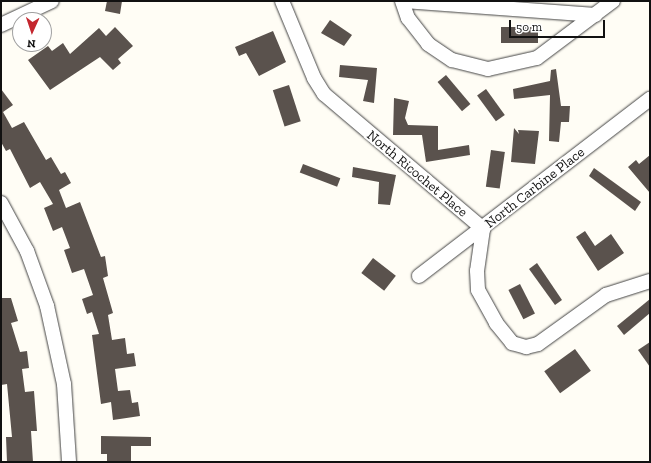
<!DOCTYPE html>
<html>
<head>
<meta charset="utf-8">
<style>
  body { margin:0 }
  #map { position:relative; width:651px; height:463px; overflow:hidden; background:#fffdf5; font-family:"Zilla Slab",serif }
  div>[style] { position:absolute }
  .building>* { inset:0; background:#5a524d; transform-origin:0 0 }
  .roads { filter:drop-shadow(0 0 1px #444) drop-shadow(0 0 1px #444) }
  .minor>* { height:14px; margin:-7px; padding:0 7px; transform-origin:7px; border-radius:7px; background:#fff }
  span { translate:-50% -50%; white-space:nowrap; text-align:center; line-height:1.15; -webkit-text-stroke:4px #fff; paint-order:stroke }
  .street-label { font-size:14px; color:#111 }
  .frame { position:absolute; inset:0; border:2px solid #111; pointer-events:none }
  .north { position:absolute; left:12px; top:12px; width:40px; height:40px; box-sizing:border-box; background:#fff; border:1px solid #a0a0a0; border-radius:50%; rotate:183deg; font-size:11px; font-weight:700; line-height:16px; text-align:center; color:#111 }
  .north::after { content:''; display:block; margin:auto; width:14px; height:18px; background:#c4262e; clip-path:polygon(50% 0,100% 100%,50% 72%,0 100%) }
  .scale { position:absolute; left:509px; top:20px; width:96px; height:18px; box-sizing:border-box; border:2px solid #111; border-top:0; padding-left:5px; font-size:12px; line-height:14px; white-space:nowrap; color:#111; -webkit-text-stroke:3px #fff; paint-order:stroke }
</style>
</head>
<body>
<div id="map">
  <div class="building">
    <div style="clip-path:polygon(107px 1px,122px 1px,120px 14px,105px 11px)"></div>
    <div style="clip-path:polygon(330px 20px,352px 35px,344px 46px,321px 33px)"></div>
    <div style="clip-path:polygon(115px 27px,133px 46px,118px 59px,121px 63px,113px 70px,100px 57px,50px 90px,28px 60px,48px 46px,52px 51px,63px 43px,70px 54px,99px 28px,106px 36px)"></div>
    <div style="left:501px;top:27px;width:37px;height:16px"></div>
    <div style="clip-path:polygon(273px 31px,286px 62px,259px 76px,246px 53px,239px 56px,235px 47px)"></div>
    <div style="clip-path:polygon(340px 65px,377px 68px,374px 103px,363px 101px,368px 80px,339px 77px)"></div>
    <div style="clip-path:polygon(556px 69px,561px 106px,570px 106px,569px 122px,561px 122px,559px 142px,549px 141px,550px 95px,514px 99px,513px 89px,550px 81px,551px 70px)"></div>
    <div style="left:446px;top:75px;width:38px;height:11px;rotate:50deg"></div>
    <div style="left:289px;top:85px;width:38px;height:17px;rotate:72deg"></div>
    <div style="clip-path:polygon(1px 89px,13px 105px,3px 112px,12px 128px,24px 122px,46px 160px,51px 157px,61px 174px,65px 172px,71px 183px,59px 190px,66px 208px,80px 202px,101px 257px,105px 256px,108px 276px,103px 278px,113px 313px,108px 315px,112px 340px,125px 338px,127px 354px,134px 353px,136px 366px,115px 369px,118px 391px,130px 390px,132px 403px,138px 402px,140px 416px,113px 420px,111px 402px,101px 404px,92px 335px,99px 334px,92px 312px,87px 314px,82px 299px,93px 295px,84px 269px,72px 273px,64px 250px,70px 248px,62px 227px,53px 231px,44px 208px,53px 204px,40px 182px,30px 188px,10px 149px,6px 151px,1px 142px)"></div>
    <div style="left:486px;top:89px;width:32px;height:11px;rotate:54deg"></div>
    <div style="clip-path:polygon(394px 98px,409px 101px,405px 118px,408px 125px,438px 126px,438px 150px,469px 145px,470px 155px,426px 162px,422px 135px,393px 135px)"></div>
    <div style="clip-path:polygon(514px 128px,519px 134px,518px 130px,539px 131px,535px 164px,511px 162px)"></div>
    <div style="left:491px;top:150px;width:14px;height:37px;rotate:8deg"></div>
    <div style="clip-path:polygon(650px 155px,650px 193px,628px 167px,636px 160px,639px 164px)"></div>
    <div style="left:303px;top:164px;width:40px;height:9px;rotate:21deg"></div>
    <div style="clip-path:polygon(353px 167px,396px 175px,390px 205px,378px 204px,379px 182px,352px 177px)"></div>
    <div style="clip-path:polygon(594px 168px,641px 202px,635px 211px,589px 176px)"></div>
    <div style="clip-path:polygon(585px 231px,595px 246px,611px 234px,624px 253px,598px 271px,576px 237px)"></div>
    <div style="left:373px;top:258px;width:29px;height:19px;rotate:38deg"></div>
    <div style="clip-path:polygon(537px 263px,562px 300px,555px 305px,529px 269px)"></div>
    <div style="left:520px;top:284px;width:33px;height:13px;rotate:63deg"></div>
    <div style="clip-path:polygon(1px 298px,11px 298px,18px 321px,11px 323px,20px 352px,27px 351px,29px 368px,22px 369px,25px 392px,34px 391px,37px 431px,31px 431px,33px 462px,7px 462px,6px 437px,12px 437px,7px 384px,1px 385px)"></div>
    <div style="clip-path:polygon(650px 299px,650px 313px,624px 335px,617px 326px)"></div>
    <div style="clip-path:polygon(650px 342px,650px 367px,638px 350px)"></div>
    <div style="left:575px;top:349px;width:27px;height:38px;rotate:54deg"></div>
    <div style="clip-path:polygon(101px 436px,151px 437px,151px 446px,131px 446px,131px 462px,107px 462px,107px 454px,101px 454px)"></div>
  </div>
  <div class="roads">
    <div class="minor">
      <div style="left:282px;top:1px;width:83px;rotate:67.4deg"></div>
      <div style="left:314px;top:78px;width:19px;rotate:58deg"></div>
      <div style="left:324px;top:94px;width:209px;rotate:40.3deg"></div>
      <div style="left:483px;top:229px;width:42px;rotate:98.1deg"></div>
      <div style="left:477px;top:271px;width:19px;rotate:87deg"></div>
      <div style="left:478px;top:290px;width:38px;rotate:61deg"></div>
      <div style="left:496px;top:323px;width:26px;rotate:51deg"></div>
      <div style="left:512px;top:343px;width:15px;rotate:16deg"></div>
      <div style="left:526px;top:347px;width:12px;rotate:-14deg"></div>
      <div style="left:538px;top:344px;width:84px;rotate:-35.8deg"></div>
      <div style="left:606px;top:295px;width:46px;rotate:-17.7deg"></div>
      <div style="left:402px;top:1px;width:18px;rotate:71deg"></div>
      <div style="left:408px;top:18px;width:33px;rotate:52deg"></div>
      <div style="left:428px;top:44px;width:29px;rotate:34deg"></div>
      <div style="left:452px;top:60px;width:37px;rotate:14deg"></div>
      <div style="left:488px;top:69px;width:50px;rotate:-12.7deg"></div>
      <div style="left:537px;top:58px;width:95px;rotate:-36.9deg"></div>
      <div style="left:404px;top:1px;width:192px;rotate:4.2deg"></div>
      <div style="left:1px;top:25px;width:56px;rotate:-25.2deg"></div>
      <div style="left:1px;top:203px;width:55px;rotate:61.6deg"></div>
      <div style="left:27px;top:251px;width:59px;rotate:70deg"></div>
      <div style="left:47px;top:306px;width:80px;rotate:77.7deg"></div>
      <div style="left:64px;top:384px;width:78px;rotate:86.3deg"></div>
      <div style="left:419px;top:276px;width:291px;rotate:-37.5deg"></div>
    </div>
  </div>
  <div class="street-label">
    <span style="left:417px;top:174px;rotate:40deg">North Ricochet Place</span>
    <span style="left:535px;top:188px;rotate:-38deg">North Carbine Place</span>
  </div>
  <div class="frame"></div>
  <div class="north">N</div>
  <div class="scale">50 m</div>
</div>
</body>
</html>
